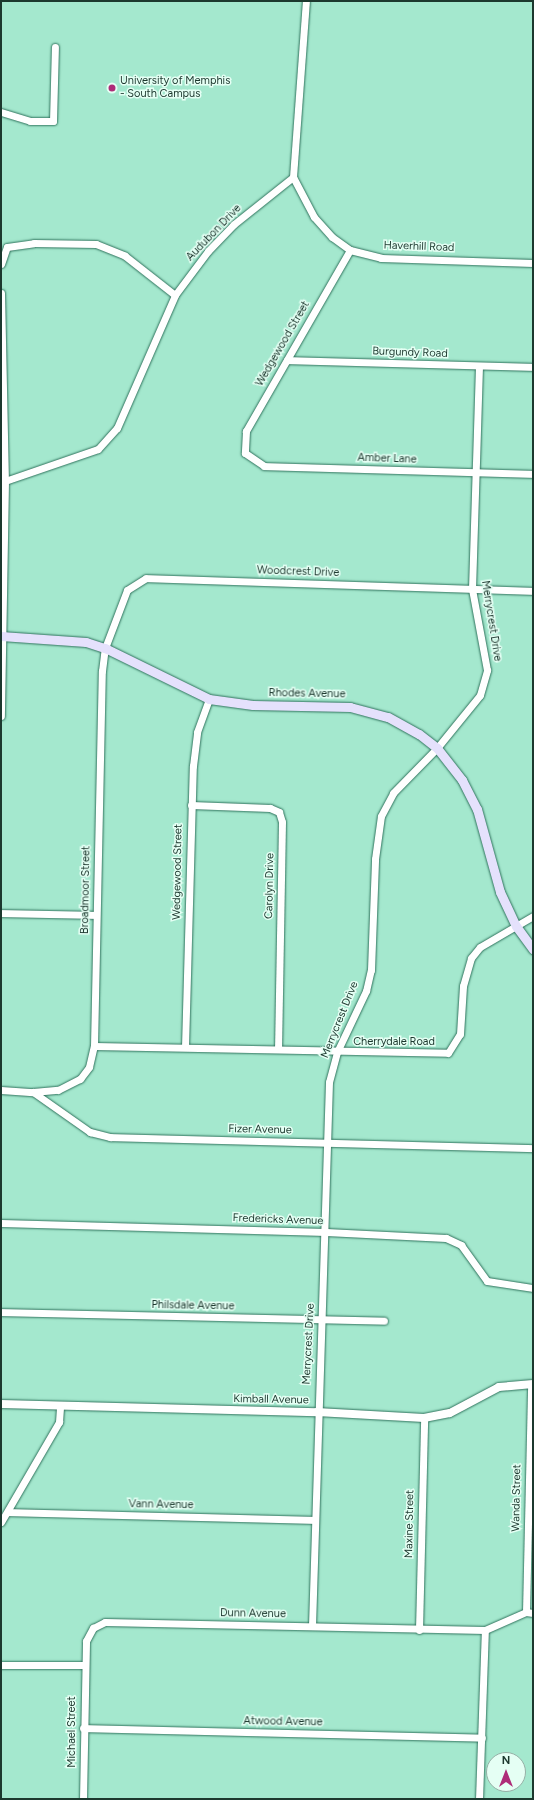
<!DOCTYPE html>
<html>
<head>
<meta charset="utf-8">
<style>
  body { margin:0 }
  #map { position:relative; width:534px; height:1800px; overflow:hidden; background:#a4e8ce; font-family:Figtree,sans-serif }
  div>[style] { position:absolute }
  .roads { filter:drop-shadow(0 0 1px #30735d) drop-shadow(0 0 1px #30735d) }
  .minor>* { height:7px; margin:-3.5px; padding:0 3.5px; transform-origin:3.5px; border-radius:3.5px; background:#fff }
  .tertiary>* { height:8px; margin:-4px; padding:0 4px; transform-origin:4px; border-radius:4px; background:#fff }
  .secondary>* { height:9px; margin:-4.5px; padding:0 4.5px; transform-origin:4.5px; border-radius:4.5px; background:#e5e1fc }
  .dots>* { width:11px; height:11px; translate:-50% -50%; box-sizing:border-box; border:2px solid #e5fff4; border-radius:50% }
  span { translate:-50% -50%; white-space:nowrap; text-align:center; line-height:1.15; -webkit-text-stroke:3px #e5fff4; paint-order:stroke }
  .poi-label { font-size:11px; color:#1c382e }
  .left { translate:0 -50%; text-align:left }
  .street-label { font-size:11px; color:#1c382e }
  .frame { position:absolute; inset:0; border:2px solid #1c382e; pointer-events:none }
  .north { position:absolute; left:486px; top:1752px; width:40px; height:40px; box-sizing:border-box; background:#e5fff4; border:1px solid #95afa5; border-radius:50%; rotate:0deg; font-size:11px; font-weight:700; line-height:16px; text-align:center; color:#1c382e }
  .north::after { content:''; display:block; margin:auto; width:14px; height:18px; background:#ae2c78; clip-path:polygon(50% 0,100% 100%,50% 72%,0 100%) }
</style>
</head>
<body>
<div id="map">
  <div class="roads">
    <div class="minor">
      <div style="left:1px;top:112px;width:30px;rotate:17deg"></div>
      <div style="left:30px;top:121px;width:23px"></div>
      <div style="left:53px;top:121px;width:74px;rotate:-88.5deg"></div>
      <div style="left:293px;top:177px;width:45px;rotate:62.3deg"></div>
      <div style="left:314px;top:217px;width:27px;rotate:48deg"></div>
      <div style="left:332px;top:237px;width:22px;rotate:36deg"></div>
      <div style="left:350px;top:250px;width:32px;rotate:14deg"></div>
      <div style="left:381px;top:258px;width:152px;rotate:1.9deg"></div>
      <div style="left:350px;top:250px;width:209px;rotate:119.9deg"></div>
      <div style="left:246px;top:431px;width:22px;rotate:93deg"></div>
      <div style="left:245px;top:453px;width:23px;rotate:34deg"></div>
      <div style="left:264px;top:466px;width:269px;rotate:1.7deg"></div>
      <div style="left:1px;top:264px;width:18px;rotate:-71deg"></div>
      <div style="left:7px;top:247px;width:27px;rotate:-8deg"></div>
      <div style="left:34px;top:243px;width:62px;rotate:0.9deg"></div>
      <div style="left:96px;top:244px;width:31px;rotate:22deg"></div>
      <div style="left:125px;top:256px;width:63px;rotate:38deg"></div>
      <div style="left:1px;top:293px;width:188px;rotate:88.8deg"></div>
      <div style="left:5px;top:481px;width:235px;rotate:91deg"></div>
      <div style="left:287px;top:360px;width:246px;rotate:1.6deg"></div>
      <div style="left:5px;top:481px;width:98px;rotate:-19deg"></div>
      <div style="left:98px;top:449px;width:28px;rotate:-48deg"></div>
      <div style="left:117px;top:428px;width:145px;rotate:-66.4deg"></div>
      <div style="left:175px;top:295px;width:55px;rotate:-53.1deg"></div>
      <div style="left:208px;top:251px;width:37px;rotate:-46deg"></div>
      <div style="left:234px;top:224px;width:75px;rotate:-38.5deg"></div>
      <div style="left:293px;top:177px;width:176px;rotate:-85.8deg"></div>
      <div style="left:191px;top:805px;width:79px;rotate:2.2deg"></div>
      <div style="left:270px;top:808px;width:10px;rotate:24deg"></div>
      <div style="left:279px;top:812px;width:10px;rotate:73deg"></div>
      <div style="left:282px;top:822px;width:227px;rotate:91deg"></div>
      <div style="left:1px;top:913px;width:95px;rotate:1.2deg"></div>
      <div style="left:94px;top:1046px;width:354px;rotate:1.1deg"></div>
      <div style="left:448px;top:1053px;width:22px;rotate:-58deg"></div>
      <div style="left:460px;top:1034px;width:48px;rotate:-86.4deg"></div>
      <div style="left:463px;top:986px;width:29px;rotate:-74deg"></div>
      <div style="left:471px;top:958px;width:14px;rotate:-51deg"></div>
      <div style="left:480px;top:947px;width:61px;rotate:-30.3deg"></div>
      <div style="left:185px;top:1047px;width:281px;rotate:-88.4deg"></div>
      <div style="left:193px;top:766px;width:34px;rotate:-83deg"></div>
      <div style="left:197px;top:732px;width:35px;rotate:-70deg"></div>
      <div style="left:1px;top:1090px;width:32px;rotate:4deg"></div>
      <div style="left:33px;top:1092px;width:70px;rotate:35.1deg"></div>
      <div style="left:90px;top:1132px;width:21px;rotate:14deg"></div>
      <div style="left:110px;top:1137px;width:423px;rotate:1.5deg"></div>
      <div style="left:33px;top:1092px;width:25px;rotate:-5deg"></div>
      <div style="left:58px;top:1090px;width:25px;rotate:-27deg"></div>
      <div style="left:80px;top:1079px;width:15px;rotate:-53deg"></div>
      <div style="left:89px;top:1067px;width:22px;rotate:-77deg"></div>
      <div style="left:94px;top:1046px;width:375px;rotate:-88.8deg"></div>
      <div style="left:102px;top:671px;width:23px;rotate:-83deg"></div>
      <div style="left:105px;top:648px;width:62px;rotate:-69.2deg"></div>
      <div style="left:127px;top:590px;width:22px;rotate:-32deg"></div>
      <div style="left:146px;top:578px;width:387px;rotate:1.9deg"></div>
      <div style="left:1px;top:1223px;width:325px;rotate:1.6deg"></div>
      <div style="left:326px;top:1232px;width:120px;rotate:2.9deg"></div>
      <div style="left:446px;top:1238px;width:17px;rotate:25deg"></div>
      <div style="left:461px;top:1245px;width:44px;rotate:54.2deg"></div>
      <div style="left:487px;top:1281px;width:47px;rotate:8.7deg"></div>
      <div style="left:1px;top:1312px;width:383px;rotate:1.3deg"></div>
      <div style="left:8px;top:1512px;width:306px;rotate:1.5deg"></div>
      <div style="left:1px;top:1522px;width:116px;rotate:-59.9deg"></div>
      <div style="left:59px;top:1422px;width:15px;rotate:-86deg"></div>
      <div style="left:526px;top:1612px;width:228px;rotate:-88.7deg"></div>
      <div style="left:312px;top:1626px;width:544px;rotate:-88.21deg"></div>
      <div style="left:329px;top:1082px;width:31px;rotate:-75deg"></div>
      <div style="left:337px;top:1052px;width:68px;rotate:-64.6deg"></div>
      <div style="left:366px;top:991px;width:22px;rotate:-77deg"></div>
      <div style="left:371px;top:970px;width:111px;rotate:-87.9deg"></div>
      <div style="left:375px;top:859px;width:43px;rotate:-82.1deg"></div>
      <div style="left:381px;top:816px;width:26px;rotate:-62deg"></div>
      <div style="left:393px;top:793px;width:63px;rotate:-45.6deg"></div>
      <div style="left:437px;top:748px;width:68px;rotate:-50.9deg"></div>
      <div style="left:480px;top:695px;width:26px;rotate:-74deg"></div>
      <div style="left:487px;top:670px;width:82px;rotate:-100.5deg"></div>
      <div style="left:472px;top:589px;width:223px;rotate:-88.2deg"></div>
      <div style="left:419px;top:1630px;width:212px;rotate:-88.6deg"></div>
      <div style="left:1px;top:1665px;width:83px"></div>
      <div style="left:83px;top:1728px;width:399px;rotate:1.4deg"></div>
      <div style="left:83px;top:1799px;width:158px;rotate:-88.9deg"></div>
      <div style="left:86px;top:1641px;width:15px;rotate:-62deg"></div>
      <div style="left:93px;top:1628px;width:13px;rotate:-27deg"></div>
      <div style="left:105px;top:1622px;width:380px;rotate:1.2deg"></div>
      <div style="left:485px;top:1630px;width:45px;rotate:-23.7deg"></div>
      <div style="left:526px;top:1612px;width:7px;rotate:8deg"></div>
      <div style="left:479px;top:1799px;width:169px;rotate:-88deg"></div>
    </div>
    <div class="tertiary">
      <div style="left:1px;top:1404px;width:316px;rotate:1.5deg"></div>
      <div style="left:317px;top:1412px;width:107px;rotate:3.2deg"></div>
      <div style="left:424px;top:1418px;width:26px;rotate:-11deg"></div>
      <div style="left:450px;top:1413px;width:55px;rotate:-28deg"></div>
      <div style="left:499px;top:1387px;width:34px;rotate:-5deg"></div>
    </div>
    <div class="secondary">
      <div style="left:1px;top:636px;width:85px;rotate:4deg"></div>
      <div style="left:86px;top:642px;width:20px;rotate:18deg"></div>
      <div style="left:105px;top:648px;width:116px;rotate:26.1deg"></div>
      <div style="left:209px;top:699px;width:44px;rotate:7.8deg"></div>
      <div style="left:253px;top:705px;width:97px;rotate:1.2deg"></div>
      <div style="left:350px;top:707px;width:39px;rotate:15deg"></div>
      <div style="left:388px;top:717px;width:35px;rotate:29deg"></div>
      <div style="left:419px;top:734px;width:23px;rotate:38deg"></div>
      <div style="left:437px;top:748px;width:41px;rotate:52deg"></div>
      <div style="left:462px;top:780px;width:33px;rotate:63deg"></div>
      <div style="left:477px;top:809px;width:86px;rotate:74.5deg"></div>
      <div style="left:500px;top:892px;width:38px;rotate:65deg"></div>
      <div style="left:516px;top:926px;width:29px;rotate:54deg"></div>
    </div>
  </div>
  <div class="dots">
    <div style="left:112px;top:88px;background:#ae2c78"></div>
  </div>
  <div class="poi-label">
    <span class="left" style="left:120px;top:88px">University of Memphis<br>- South Campus</span>
  </div>
  <div class="street-label">
    <span style="left:214px;top:233px;rotate:-46deg">Audubon Drive</span>
    <span style="left:419px;top:247px;rotate:2deg">Haverhill Road</span>
    <span style="left:283px;top:344px;rotate:-60deg">Wedgewood Street</span>
    <span style="left:410px;top:353px;rotate:2deg">Burgundy Road</span>
    <span style="left:387px;top:459px;rotate:2deg">Amber Lane</span>
    <span style="left:298px;top:572px;rotate:2deg">Woodcrest Drive</span>
    <span style="left:491px;top:621px;rotate:81deg">Merrycrest Drive</span>
    <span style="left:307px;top:694px;rotate:1deg">Rhodes Avenue</span>
    <span style="left:178px;top:872px;rotate:-89deg">Wedgewood Street</span>
    <span style="left:270px;top:886px;rotate:-89deg">Carolyn Drive</span>
    <span style="left:86px;top:890px;rotate:-89deg">Broadmoor Street</span>
    <span style="left:340px;top:1020px;rotate:-68deg">Merrycrest Drive</span>
    <span style="left:394px;top:1042px">Cherrydale Road</span>
    <span style="left:260px;top:1130px;rotate:1deg">Fizer Avenue</span>
    <span style="left:278px;top:1220px;rotate:2deg">Fredericks Avenue</span>
    <span style="left:193px;top:1306px;rotate:1deg">Philsdale Avenue</span>
    <span style="left:309px;top:1344px;rotate:-87deg">Merrycrest Drive</span>
    <span style="left:271px;top:1400px;rotate:1deg">Kimball Avenue</span>
    <span style="left:517px;top:1498px;rotate:-89deg">Wanda Street</span>
    <span style="left:161px;top:1505px;rotate:1deg">Vann Avenue</span>
    <span style="left:410px;top:1524px;rotate:-89deg">Maxine Street</span>
    <span style="left:253px;top:1614px;rotate:1deg">Dunn Avenue</span>
    <span style="left:283px;top:1722px;rotate:1deg">Atwood Avenue</span>
    <span style="left:72px;top:1732px;rotate:-90deg">Michael Street</span>
  </div>
  <div class="frame"></div>
  <div class="north">N</div>
</div>
</body>
</html>
